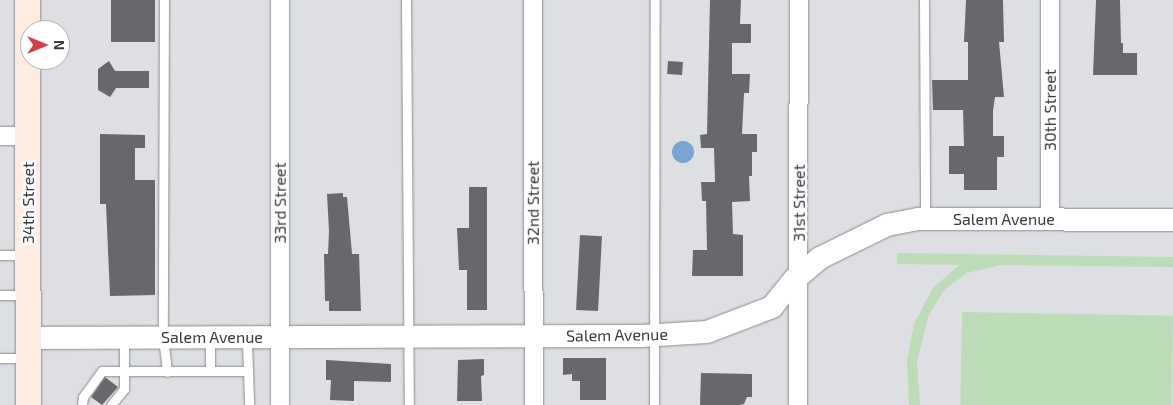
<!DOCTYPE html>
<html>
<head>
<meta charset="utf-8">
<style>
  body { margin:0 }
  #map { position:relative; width:1173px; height:405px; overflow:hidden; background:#dddfe3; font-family:"Exo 2",sans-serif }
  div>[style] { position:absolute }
  .green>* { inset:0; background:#bedbb9; transform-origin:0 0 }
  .water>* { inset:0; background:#7ba4d2 }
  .round { border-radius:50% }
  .building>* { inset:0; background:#67686c; transform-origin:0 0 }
  .roads { filter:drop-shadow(0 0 1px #898b8f) drop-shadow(0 0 1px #898b8f) }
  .service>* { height:9px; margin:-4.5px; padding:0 4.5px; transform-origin:4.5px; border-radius:4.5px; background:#fff }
  .minor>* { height:18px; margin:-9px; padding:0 9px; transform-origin:9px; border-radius:9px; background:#fff }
  .tertiary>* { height:22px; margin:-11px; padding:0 11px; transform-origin:11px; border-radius:11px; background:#fff }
  .secondary>* { height:25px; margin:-12.5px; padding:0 12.5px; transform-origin:12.5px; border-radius:12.5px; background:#fdede0 }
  span { translate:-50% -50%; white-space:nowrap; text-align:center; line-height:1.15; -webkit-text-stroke:5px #fff; paint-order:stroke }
  .street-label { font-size:16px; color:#393a3b }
  .north { position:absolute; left:20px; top:20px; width:50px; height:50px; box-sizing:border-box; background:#fff; border:1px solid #b0b0b1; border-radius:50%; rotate:90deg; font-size:14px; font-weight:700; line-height:20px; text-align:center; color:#393a3b }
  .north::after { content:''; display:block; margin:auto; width:18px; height:22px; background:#d1414c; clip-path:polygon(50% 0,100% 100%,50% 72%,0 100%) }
</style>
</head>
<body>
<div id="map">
  <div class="green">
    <div style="clip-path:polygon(897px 253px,1173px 257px,1173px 267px,1001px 265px,967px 273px,944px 290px,928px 317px,917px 362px,920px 405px,909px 405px,907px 361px,914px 324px,932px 289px,959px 265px,897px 264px)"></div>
    <div style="left:962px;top:312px;width:211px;height:93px;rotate:1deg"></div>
  </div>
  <div class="water">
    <div class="round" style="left:672px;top:141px;width:22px;height:22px"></div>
  </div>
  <div class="building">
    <div style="left:111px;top:0;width:44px;height:42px"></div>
    <div style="clip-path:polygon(710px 0,741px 0,740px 24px,751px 24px,751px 43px,732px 43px,732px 74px,750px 74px,749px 93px,744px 93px,742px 134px,757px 134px,757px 152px,752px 152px,752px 176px,749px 176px,750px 201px,732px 202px,733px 234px,743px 235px,743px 276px,692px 276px,693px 250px,707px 250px,706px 201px,702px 201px,701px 182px,715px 182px,714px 148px,701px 148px,700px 135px,707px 134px)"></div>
    <div style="clip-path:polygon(966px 0,1003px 0,1004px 42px,999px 42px,1004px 97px,995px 97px,993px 111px,993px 136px,1004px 136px,1004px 157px,997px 157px,997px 190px,964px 190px,964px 174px,949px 174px,949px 146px,964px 146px,963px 110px,933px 110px,932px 80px,968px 80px,968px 42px,964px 42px)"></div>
    <div style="clip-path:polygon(1096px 0,1120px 0,1121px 43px,1123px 43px,1123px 53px,1137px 53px,1137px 75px,1093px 75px)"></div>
    <div style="clip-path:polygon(109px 61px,115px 71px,149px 71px,149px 88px,116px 88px,110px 97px,98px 90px,98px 69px)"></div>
    <div style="left:668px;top:61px;width:15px;height:13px;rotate:4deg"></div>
    <div style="clip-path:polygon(100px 134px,145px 135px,145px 148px,135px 148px,135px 180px,155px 180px,155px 295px,110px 296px,106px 204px,100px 204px)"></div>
    <div style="clip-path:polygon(469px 187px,487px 187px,487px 310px,467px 310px,467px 270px,459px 270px,457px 228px,469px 228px)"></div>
    <div style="clip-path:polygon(343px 193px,343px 197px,347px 197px,352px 254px,359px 254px,361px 311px,329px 311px,329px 301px,325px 301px,324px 254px,328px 254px,329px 231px,327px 194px)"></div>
    <div style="left:580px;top:235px;width:22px;height:75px;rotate:3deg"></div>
    <div style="clip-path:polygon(563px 358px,606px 358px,606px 400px,580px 400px,580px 381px,572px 381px,572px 374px,563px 375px)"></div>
    <div style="clip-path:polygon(484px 359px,484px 375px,481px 376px,482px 401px,457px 401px,458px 360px)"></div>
    <div style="clip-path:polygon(326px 360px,391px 364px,391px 382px,354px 381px,354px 401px,330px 400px,331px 380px,326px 380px)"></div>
    <div style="clip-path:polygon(701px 373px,752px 374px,752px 397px,747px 397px,744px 404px,739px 405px,700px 405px)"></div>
    <div style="clip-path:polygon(105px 377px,118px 387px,102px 405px,91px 397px)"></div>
  </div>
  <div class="roads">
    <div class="service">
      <div style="left:164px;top:0;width:338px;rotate:90.2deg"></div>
      <div style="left:163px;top:338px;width:34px;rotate:83deg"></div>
      <div style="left:406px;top:0;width:405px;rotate:89.6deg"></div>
      <div style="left:924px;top:0;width:219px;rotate:89.7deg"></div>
      <div style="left:0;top:255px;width:27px"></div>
      <div style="left:0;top:295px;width:27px"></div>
      <div style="left:210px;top:338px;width:33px;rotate:90deg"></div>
      <div style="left:0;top:358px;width:27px"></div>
      <div style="left:248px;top:371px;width:34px;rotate:88deg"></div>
      <div style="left:82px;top:405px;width:8px;rotate:-83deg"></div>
      <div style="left:83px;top:397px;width:32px;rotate:-54deg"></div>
      <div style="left:102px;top:371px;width:146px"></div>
      <div style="left:248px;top:371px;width:34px;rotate:-92deg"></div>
      <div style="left:111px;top:405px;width:21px;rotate:-51deg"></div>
      <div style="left:124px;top:389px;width:51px;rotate:-90deg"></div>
      <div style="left:654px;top:405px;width:405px;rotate:-89.9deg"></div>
    </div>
    <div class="minor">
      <div style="left:280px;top:0;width:405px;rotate:90deg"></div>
      <div style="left:533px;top:0;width:405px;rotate:89.9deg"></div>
      <div style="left:1050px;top:0;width:219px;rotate:90deg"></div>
      <div style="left:0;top:136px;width:28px"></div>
      <div style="left:798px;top:405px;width:405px;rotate:-89.9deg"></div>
    </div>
    <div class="tertiary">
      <div style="left:28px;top:338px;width:613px;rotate:-0.19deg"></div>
      <div style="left:641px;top:336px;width:66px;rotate:-3.5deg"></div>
      <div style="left:707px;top:332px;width:70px;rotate:-21deg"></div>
      <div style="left:772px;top:307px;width:36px;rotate:-51deg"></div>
      <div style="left:795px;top:279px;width:33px;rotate:-40deg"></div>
      <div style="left:820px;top:258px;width:75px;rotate:-26.2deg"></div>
      <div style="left:887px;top:225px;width:33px;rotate:-11deg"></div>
      <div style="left:919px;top:219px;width:254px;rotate:0.2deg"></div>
    </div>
    <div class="secondary">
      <div style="left:27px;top:0;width:405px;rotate:89.9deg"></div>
    </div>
  </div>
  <div class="street-label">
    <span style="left:1050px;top:110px;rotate:-90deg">30th Street</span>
    <span style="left:28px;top:203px;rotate:-90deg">34th Street</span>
    <span style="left:280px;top:203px;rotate:-90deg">33rd Street</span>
    <span style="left:533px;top:203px;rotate:-90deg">32nd Street</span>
    <span style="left:799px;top:203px;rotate:-90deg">31st Street</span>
    <span style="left:1004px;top:219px">Salem Avenue</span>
    <span style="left:617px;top:335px;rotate:-1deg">Salem Avenue</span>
    <span style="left:212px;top:337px">Salem Avenue</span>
  </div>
  <div class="north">N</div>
</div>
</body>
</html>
